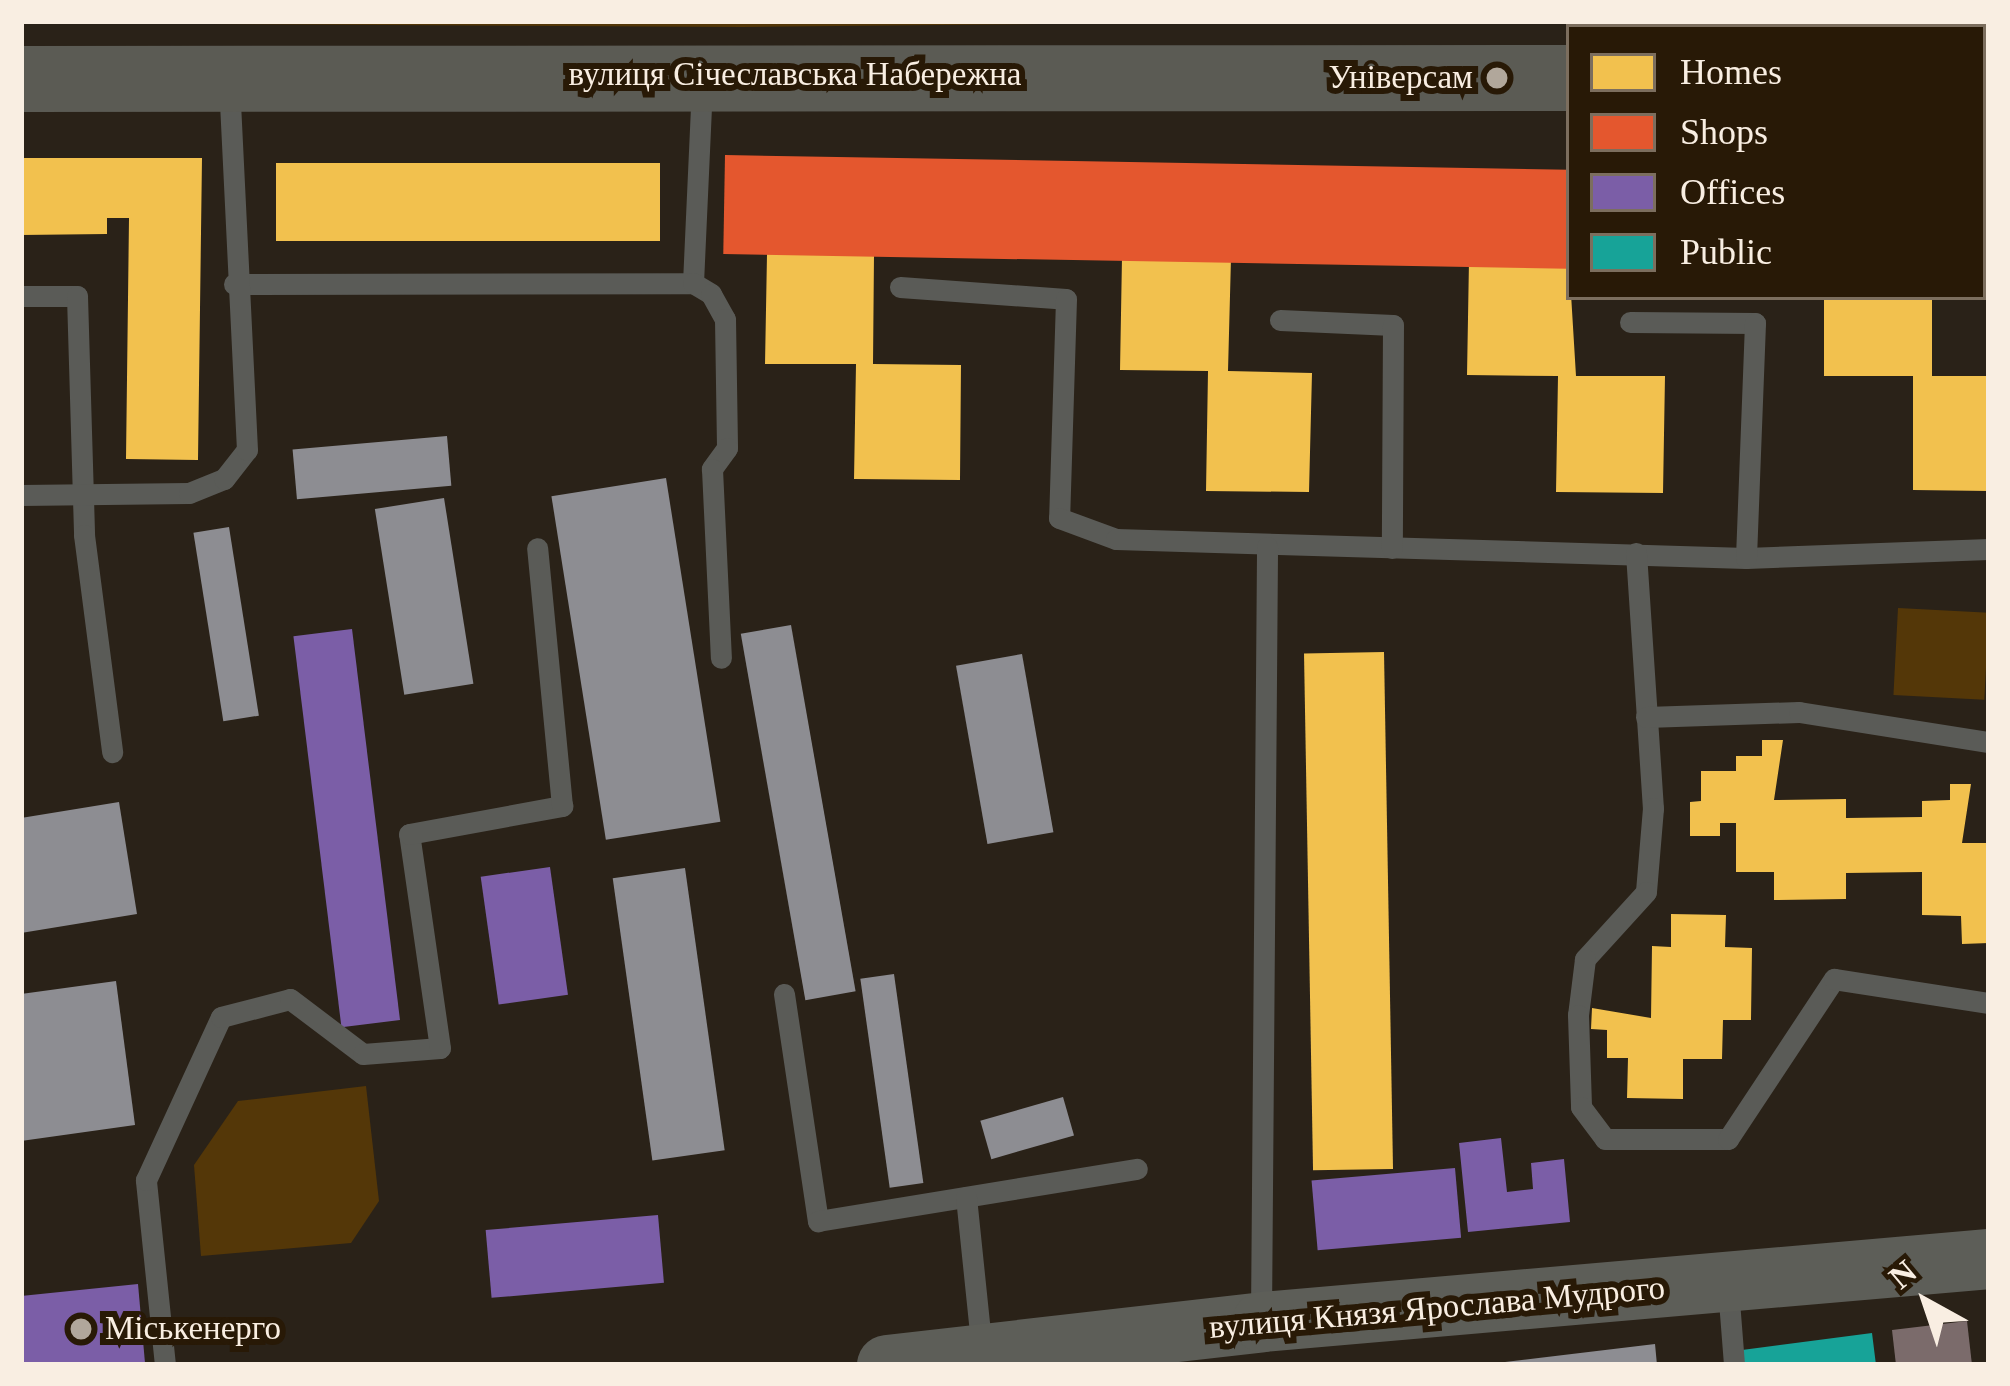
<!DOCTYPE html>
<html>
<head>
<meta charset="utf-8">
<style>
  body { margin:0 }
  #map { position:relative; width:2010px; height:1386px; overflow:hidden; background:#2a2218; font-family:"Times New Roman",serif }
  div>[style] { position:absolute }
  .green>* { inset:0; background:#543708; transform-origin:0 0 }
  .homes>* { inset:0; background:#f2c14e; transform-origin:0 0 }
  .shops>* { inset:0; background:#e4572e; transform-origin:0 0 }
  .offices>* { inset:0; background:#7b5ea7; transform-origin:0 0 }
  .public>* { inset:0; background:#17a398 }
  .industry>* { inset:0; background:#8d8d92; transform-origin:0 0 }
  .building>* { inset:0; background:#7b6b6b }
  .lane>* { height:21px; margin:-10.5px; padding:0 10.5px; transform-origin:10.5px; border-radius:10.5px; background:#5a5b57 }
  .secondary>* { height:60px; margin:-30px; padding:0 30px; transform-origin:30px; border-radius:30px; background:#5d5e58 }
  .primary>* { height:66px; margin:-33px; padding:0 33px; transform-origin:33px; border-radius:33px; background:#5b5b54 }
  .dots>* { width:33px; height:33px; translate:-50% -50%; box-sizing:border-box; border:6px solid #281906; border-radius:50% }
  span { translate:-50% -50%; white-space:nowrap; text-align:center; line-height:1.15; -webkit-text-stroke:12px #281906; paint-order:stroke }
  .street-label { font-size:33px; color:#f9eee2 }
  .poi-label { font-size:33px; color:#f9eee2 }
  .right { translate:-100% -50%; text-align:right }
  .left { translate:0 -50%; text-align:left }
  .frame { position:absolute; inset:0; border:24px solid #f9eee2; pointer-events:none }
  .legend { position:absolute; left:1566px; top:24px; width:420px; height:276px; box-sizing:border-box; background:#281906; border:3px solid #7c6e5e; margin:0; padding:15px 21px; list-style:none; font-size:36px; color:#f9eee2 }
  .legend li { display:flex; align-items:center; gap:24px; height:60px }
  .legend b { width:60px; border:3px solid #7c6e5e }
  .north { position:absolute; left:1866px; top:1242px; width:120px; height:120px; -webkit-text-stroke:9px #281906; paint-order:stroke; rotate:320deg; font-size:33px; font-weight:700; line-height:48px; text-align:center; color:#f9eee2 }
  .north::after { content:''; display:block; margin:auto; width:42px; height:54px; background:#f9eee2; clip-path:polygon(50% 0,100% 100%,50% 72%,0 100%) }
</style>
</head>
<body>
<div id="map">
  <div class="green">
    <div style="clip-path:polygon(1335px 21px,742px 27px,21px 23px,21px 21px)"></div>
    <div style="clip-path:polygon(1658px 21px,1989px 21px,1989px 32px,1673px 27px)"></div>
    <div style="left:1898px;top:608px;width:91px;height:87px;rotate:3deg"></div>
    <div style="clip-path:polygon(366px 1086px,379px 1201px,351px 1243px,201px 1256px,194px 1165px,238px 1101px)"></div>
  </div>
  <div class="homes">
    <div style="clip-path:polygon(21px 158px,202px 158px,198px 460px,126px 459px,129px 218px,107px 218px,107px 234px,21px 235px)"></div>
    <div style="left:660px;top:163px;width:78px;height:384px;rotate:90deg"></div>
    <div style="clip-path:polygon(767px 254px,874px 255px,873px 364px,961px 365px,960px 480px,854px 479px,856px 364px,765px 364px)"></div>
    <div style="clip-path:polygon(1122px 257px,1231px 258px,1228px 371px,1312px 373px,1309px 492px,1206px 491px,1208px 371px,1120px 370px)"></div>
    <div style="clip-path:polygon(1469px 260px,1569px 261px,1576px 376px,1665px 376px,1663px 493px,1556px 492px,1558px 376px,1467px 375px)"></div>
    <div style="clip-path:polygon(1824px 297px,1932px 297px,1932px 376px,1989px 376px,1989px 491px,1913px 490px,1913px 376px,1824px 376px)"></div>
    <div style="left:1384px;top:652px;width:517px;height:80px;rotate:89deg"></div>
    <div style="clip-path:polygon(1762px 740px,1783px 740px,1774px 800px,1846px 799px,1846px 818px,1922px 817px,1922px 801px,1950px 800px,1950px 784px,1971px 784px,1962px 843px,1989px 843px,1989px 943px,1962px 944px,1961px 916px,1922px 915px,1922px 872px,1846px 873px,1846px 899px,1774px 900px,1774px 872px,1736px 872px,1736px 823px,1720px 823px,1720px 836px,1690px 836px,1690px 802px,1701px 801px,1701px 771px,1736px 771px,1736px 756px,1762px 756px)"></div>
    <div style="clip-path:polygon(1671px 914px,1726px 915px,1725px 947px,1752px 948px,1751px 1020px,1723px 1020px,1722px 1059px,1683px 1059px,1683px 1099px,1627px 1098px,1628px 1058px,1607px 1058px,1607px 1030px,1591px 1029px,1592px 1008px,1651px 1018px,1652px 946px,1671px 947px)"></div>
  </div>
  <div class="shops">
    <div style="left:725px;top:155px;width:844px;height:99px;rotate:1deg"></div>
  </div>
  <div class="offices">
    <div style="left:352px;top:629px;width:394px;height:59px;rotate:83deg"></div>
    <div style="left:550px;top:867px;width:129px;height:70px;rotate:82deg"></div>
    <div style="clip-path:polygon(1501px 1138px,1507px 1192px,1533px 1189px,1531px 1163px,1564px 1159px,1570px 1222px,1468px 1232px,1459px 1143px)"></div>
    <div style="left:1455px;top:1168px;width:70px;height:144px;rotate:85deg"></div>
    <div style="left:658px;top:1215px;width:68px;height:173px;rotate:85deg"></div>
    <div style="clip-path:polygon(138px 1284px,145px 1363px,21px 1365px,21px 1296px)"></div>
  </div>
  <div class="public">
    <div style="clip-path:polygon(1872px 1333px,1876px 1365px,1744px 1365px,1742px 1350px)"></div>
  </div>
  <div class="industry">
    <div style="left:447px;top:436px;width:50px;height:155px;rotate:85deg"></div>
    <div style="left:666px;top:478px;width:348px;height:116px;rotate:81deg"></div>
    <div style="left:444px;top:498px;width:188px;height:70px;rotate:81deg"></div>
    <div style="left:229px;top:527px;width:191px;height:36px;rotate:81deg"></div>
    <div style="left:791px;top:625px;width:372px;height:51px;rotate:80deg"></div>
    <div style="left:1022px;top:654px;width:181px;height:67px;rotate:80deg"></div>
    <div style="clip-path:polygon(119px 802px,137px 914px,21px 933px,21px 818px)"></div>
    <div style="left:685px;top:868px;width:285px;height:73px;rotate:82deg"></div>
    <div style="left:894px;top:974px;width:211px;height:34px;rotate:82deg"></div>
    <div style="clip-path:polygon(116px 981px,135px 1125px,21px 1141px,21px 994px)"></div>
    <div style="left:1063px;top:1097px;width:40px;height:86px;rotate:74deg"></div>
    <div style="clip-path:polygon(1655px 1344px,1657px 1365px,1506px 1365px,1505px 1362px)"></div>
  </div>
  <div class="building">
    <div style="clip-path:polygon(1967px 1321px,1972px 1365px,1896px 1365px,1892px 1330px)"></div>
  </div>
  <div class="lane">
    <div style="left:693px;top:283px;width:197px;rotate:-87.4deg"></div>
    <div style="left:234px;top:284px;width:459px;rotate:-0.1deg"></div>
    <div style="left:693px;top:283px;width:21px;rotate:31deg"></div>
    <div style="left:711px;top:294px;width:29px;rotate:61deg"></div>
    <div style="left:725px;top:319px;width:129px;rotate:89.1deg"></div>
    <div style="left:727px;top:448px;width:26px;rotate:126deg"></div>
    <div style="left:712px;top:469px;width:189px;rotate:87.3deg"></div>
    <div style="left:900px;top:287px;width:166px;rotate:4.1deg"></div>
    <div style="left:1066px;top:299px;width:219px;rotate:91.8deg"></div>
    <div style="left:1059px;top:518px;width:61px;rotate:20.2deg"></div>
    <div style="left:1116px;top:539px;width:630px;rotate:1.73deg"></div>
    <div style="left:1746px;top:558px;width:243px;rotate:-2.1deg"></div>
    <div style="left:21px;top:296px;width:56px"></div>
    <div style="left:77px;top:296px;width:239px;rotate:88.3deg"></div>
    <div style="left:84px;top:535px;width:219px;rotate:82.6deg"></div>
    <div style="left:1280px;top:320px;width:113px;rotate:2.5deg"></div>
    <div style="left:1393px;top:325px;width:223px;rotate:90.3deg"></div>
    <div style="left:1630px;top:322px;width:125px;rotate:0.5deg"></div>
    <div style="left:1755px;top:323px;width:235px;rotate:92.2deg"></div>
    <div style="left:21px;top:495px;width:168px;rotate:-0.7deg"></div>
    <div style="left:189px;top:493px;width:38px;rotate:-22deg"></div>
    <div style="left:224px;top:479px;width:37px;rotate:-52deg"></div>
    <div style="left:247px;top:450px;width:362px;rotate:-92.8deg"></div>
    <div style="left:1636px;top:553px;width:256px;rotate:86.2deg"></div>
    <div style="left:1653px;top:808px;width:84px;rotate:94.8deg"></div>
    <div style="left:1646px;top:892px;width:91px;rotate:132.3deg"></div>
    <div style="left:1585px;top:959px;width:56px;rotate:97.1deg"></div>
    <div style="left:1578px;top:1015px;width:92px;rotate:88.1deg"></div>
    <div style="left:1581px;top:1107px;width:40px;rotate:53deg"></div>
    <div style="left:1605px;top:1139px;width:123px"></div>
    <div style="left:1728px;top:1139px;width:192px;rotate:-56.5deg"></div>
    <div style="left:1834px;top:979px;width:157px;rotate:8.8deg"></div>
    <div style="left:1646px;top:717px;width:153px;rotate:-1.9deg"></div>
    <div style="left:1799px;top:712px;width:192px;rotate:9deg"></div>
    <div style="left:784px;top:994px;width:230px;rotate:81.5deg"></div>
    <div style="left:818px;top:1221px;width:323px;rotate:-9.3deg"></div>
    <div style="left:966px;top:1197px;width:157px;rotate:84.1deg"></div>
    <div style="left:1728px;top:1288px;width:77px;rotate:85.5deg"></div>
    <div style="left:1261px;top:1316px;width:769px;rotate:-89.55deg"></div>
    <div style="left:165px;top:1365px;width:186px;rotate:-95.9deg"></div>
    <div style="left:146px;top:1180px;width:179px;rotate:-65.3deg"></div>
    <div style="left:221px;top:1017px;width:71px;rotate:-14.6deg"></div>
    <div style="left:290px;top:999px;width:91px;rotate:37deg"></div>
    <div style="left:363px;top:1054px;width:77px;rotate:-4.5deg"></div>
    <div style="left:440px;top:1048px;width:216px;rotate:-98.2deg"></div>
    <div style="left:409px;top:834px;width:156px;rotate:-10.4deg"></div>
    <div style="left:562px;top:806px;width:259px;rotate:-95.5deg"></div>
  </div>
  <div class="secondary">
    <div style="left:887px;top:1365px;width:377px;rotate:-6.5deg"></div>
    <div style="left:1262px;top:1322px;width:730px;rotate:-4.95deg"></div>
  </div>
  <div class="primary">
    <div style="left:21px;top:79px;width:1548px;rotate:-0.04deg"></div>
    <div style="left:1983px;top:80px;width:6px"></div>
  </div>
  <div class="dots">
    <div style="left:1497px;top:78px;background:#b1a79b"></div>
    <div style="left:81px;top:1329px;background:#b1a79b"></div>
  </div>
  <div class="street-label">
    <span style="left:795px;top:75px">вулиця Січеславська Набережна</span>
    <span style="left:1437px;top:1308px;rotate:-5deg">вулиця Князя Ярослава Мудрого</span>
  </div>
  <div class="poi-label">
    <span class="right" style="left:1473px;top:78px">Універсам</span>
    <span class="left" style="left:105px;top:1329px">Міськенерго</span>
  </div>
  <div class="frame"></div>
  <ul class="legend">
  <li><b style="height:33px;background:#f2c14e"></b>Homes</li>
  <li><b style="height:33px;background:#e4572e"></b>Shops</li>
  <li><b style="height:33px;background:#7b5ea7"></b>Offices</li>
  <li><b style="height:33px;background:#17a398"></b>Public</li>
  </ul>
  <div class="north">N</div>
</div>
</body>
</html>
